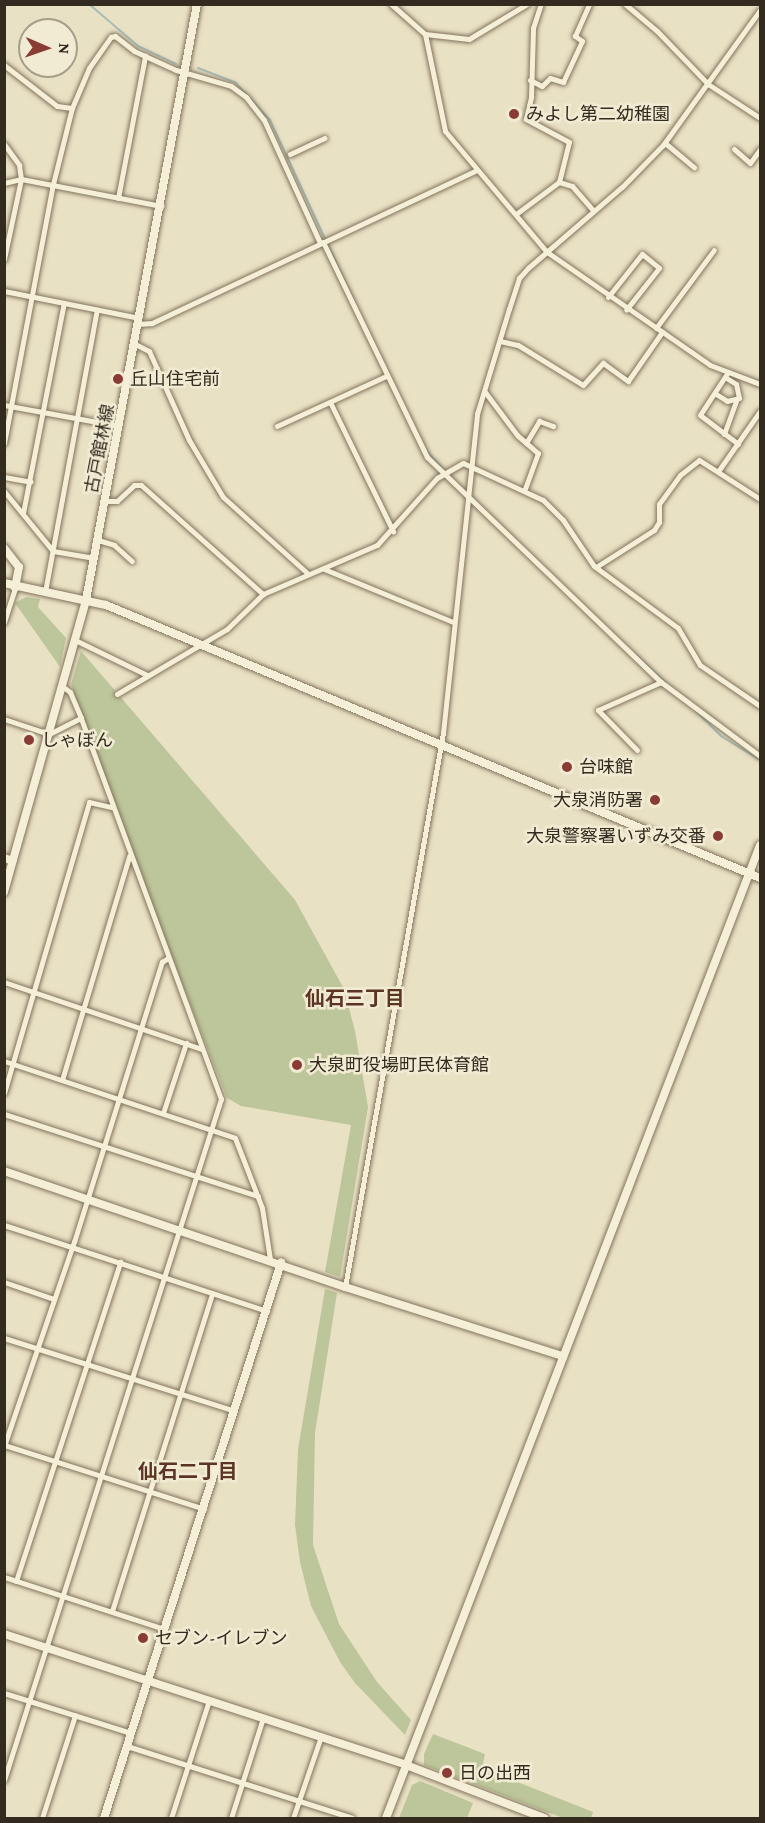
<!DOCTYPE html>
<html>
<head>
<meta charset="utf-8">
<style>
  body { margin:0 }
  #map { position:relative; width:765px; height:1823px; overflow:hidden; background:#e9e1c4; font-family:"Crimson Pro","Noto Sans JP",serif }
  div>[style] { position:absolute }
  .green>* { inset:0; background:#bcc69a }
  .stream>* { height:2px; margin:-1px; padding:0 1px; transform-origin:1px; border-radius:1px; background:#a6bdb8 }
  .roads { filter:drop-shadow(0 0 2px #82745d) drop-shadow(0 0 2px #82745d) }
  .street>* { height:5px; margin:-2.5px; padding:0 2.5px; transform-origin:2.5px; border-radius:2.5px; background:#f5efd7 }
  .secondary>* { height:8px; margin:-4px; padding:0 4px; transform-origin:4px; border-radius:4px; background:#f5efd7 }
  .dots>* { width:16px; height:16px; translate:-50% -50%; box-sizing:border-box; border:3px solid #f1ebd3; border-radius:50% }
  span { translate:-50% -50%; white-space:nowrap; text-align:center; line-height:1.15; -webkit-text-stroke:5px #f1ebd3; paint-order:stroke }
  .poi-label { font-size:18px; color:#332b1f }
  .left { translate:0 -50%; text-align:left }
  .right { translate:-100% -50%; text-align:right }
  .street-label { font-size:18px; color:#332b1f }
  .neighbourhood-label { font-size:20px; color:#5b3423; font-weight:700 }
  .frame { position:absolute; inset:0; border:6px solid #332b1f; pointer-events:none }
  .north { position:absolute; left:18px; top:18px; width:60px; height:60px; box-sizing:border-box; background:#f1ebd3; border:2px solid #a59e8b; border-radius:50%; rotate:92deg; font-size:16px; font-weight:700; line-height:24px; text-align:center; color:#332b1f }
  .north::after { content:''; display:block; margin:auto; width:21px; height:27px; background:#8a3b33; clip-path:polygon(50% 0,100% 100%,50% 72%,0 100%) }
</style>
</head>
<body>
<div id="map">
  <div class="green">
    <div style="clip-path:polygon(26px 597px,40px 599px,38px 607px,66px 638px,60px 667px,15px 603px)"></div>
    <div style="clip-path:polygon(81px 651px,295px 900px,344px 989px,355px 1031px,368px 1107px,340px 1277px,325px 1272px,351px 1125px,241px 1106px,227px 1098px,116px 814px,71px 684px)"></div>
    <div style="clip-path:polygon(325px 1289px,337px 1293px,315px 1433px,313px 1545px,339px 1624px,377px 1682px,411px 1720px,405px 1735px,355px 1683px,340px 1662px,311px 1606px,300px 1562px,295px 1525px,298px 1449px)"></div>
    <div style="clip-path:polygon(433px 1734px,485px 1754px,482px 1768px,593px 1812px,591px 1818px,563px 1818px,424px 1765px,424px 1754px)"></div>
    <div style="clip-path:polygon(420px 1781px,473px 1803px,467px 1818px,399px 1818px,412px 1785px)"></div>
  </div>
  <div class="stream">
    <div style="left:89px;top:4px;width:65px;rotate:40.6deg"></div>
    <div style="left:138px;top:46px;width:42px;rotate:25.3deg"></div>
    <div style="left:198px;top:68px;width:40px;rotate:21deg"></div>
    <div style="left:235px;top:82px;width:52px;rotate:47.4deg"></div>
    <div style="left:270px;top:120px;width:202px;rotate:65.1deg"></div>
    <div style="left:425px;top:449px;width:27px;rotate:48deg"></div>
    <div style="left:635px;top:654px;width:42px;rotate:43.1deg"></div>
    <div style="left:696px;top:711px;width:35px;rotate:45deg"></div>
    <div style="left:721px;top:736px;width:46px;rotate:31.6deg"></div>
  </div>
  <div class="roads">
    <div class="street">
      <div style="left:391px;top:4px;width:45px;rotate:41.4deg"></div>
      <div style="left:425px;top:34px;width:99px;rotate:78.3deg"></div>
      <div style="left:445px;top:131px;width:158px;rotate:49.9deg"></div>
      <div style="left:547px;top:252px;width:198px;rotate:34.7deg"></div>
      <div style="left:710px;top:365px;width:53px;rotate:20.8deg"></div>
      <div style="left:625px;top:4px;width:42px;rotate:40.2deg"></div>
      <div style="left:657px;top:31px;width:74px;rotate:46.1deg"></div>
      <div style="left:708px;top:84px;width:62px;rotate:33.2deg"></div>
      <div style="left:425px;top:34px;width:44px;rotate:6.5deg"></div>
      <div style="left:469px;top:39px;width:68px;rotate:-31.1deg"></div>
      <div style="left:4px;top:65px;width:67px;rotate:37.7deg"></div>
      <div style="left:57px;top:106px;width:15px;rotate:8deg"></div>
      <div style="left:530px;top:80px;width:13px;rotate:27deg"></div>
      <div style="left:542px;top:86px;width:11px;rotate:-45deg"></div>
      <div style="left:550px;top:78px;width:14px;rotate:17deg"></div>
      <div style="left:563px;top:82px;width:45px;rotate:-65.1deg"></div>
      <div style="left:582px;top:41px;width:9px;rotate:-144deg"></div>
      <div style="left:575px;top:36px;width:35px;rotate:-66deg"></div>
      <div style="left:665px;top:143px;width:38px;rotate:40deg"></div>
      <div style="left:4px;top:144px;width:26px;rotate:54deg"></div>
      <div style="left:19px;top:165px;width:14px;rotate:82deg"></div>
      <div style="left:21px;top:179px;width:82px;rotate:102deg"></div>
      <div style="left:734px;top:149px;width:21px;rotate:41deg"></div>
      <div style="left:750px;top:163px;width:17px;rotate:-54deg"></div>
      <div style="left:290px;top:154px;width:38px;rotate:-25deg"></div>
      <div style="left:559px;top:182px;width:14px;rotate:17deg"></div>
      <div style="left:572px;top:186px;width:33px;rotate:49deg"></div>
      <div style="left:4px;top:183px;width:17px;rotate:-13deg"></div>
      <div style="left:21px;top:179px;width:143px;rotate:10.9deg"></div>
      <div style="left:118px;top:198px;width:145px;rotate:-79.2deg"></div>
      <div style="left:516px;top:214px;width:54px;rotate:-36.7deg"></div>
      <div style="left:559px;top:182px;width:41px;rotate:-76deg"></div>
      <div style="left:569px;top:142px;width:49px;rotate:-151.9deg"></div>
      <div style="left:526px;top:119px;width:23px;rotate:-77deg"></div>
      <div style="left:531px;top:97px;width:69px;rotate:-88.3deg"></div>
      <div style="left:533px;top:28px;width:25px;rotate:-72deg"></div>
      <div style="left:323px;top:242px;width:239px;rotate:64.2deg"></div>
      <div style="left:427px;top:457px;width:325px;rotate:43.9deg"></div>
      <div style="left:661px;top:682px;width:124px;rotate:36.8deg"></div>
      <div style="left:4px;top:291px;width:138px;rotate:11.3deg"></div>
      <div style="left:608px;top:297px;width:55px;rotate:-51.7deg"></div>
      <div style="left:642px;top:254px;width:22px;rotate:39deg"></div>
      <div style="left:659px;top:268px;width:53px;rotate:128.2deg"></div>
      <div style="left:138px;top:324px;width:14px;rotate:-4deg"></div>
      <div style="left:152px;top:323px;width:359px;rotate:-25.2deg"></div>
      <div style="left:656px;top:328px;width:97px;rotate:-53.4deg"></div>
      <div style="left:500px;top:341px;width:18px;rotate:13deg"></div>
      <div style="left:518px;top:345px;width:76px;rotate:31.6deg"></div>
      <div style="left:583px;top:385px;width:30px;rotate:-48deg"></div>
      <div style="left:603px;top:363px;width:31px;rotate:36deg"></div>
      <div style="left:628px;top:381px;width:60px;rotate:-55.2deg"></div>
      <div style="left:135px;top:344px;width:16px;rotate:27deg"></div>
      <div style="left:149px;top:351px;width:98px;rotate:65.8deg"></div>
      <div style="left:189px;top:440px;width:66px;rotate:59.2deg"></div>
      <div style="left:223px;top:497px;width:113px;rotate:42.1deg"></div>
      <div style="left:728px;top:372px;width:51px;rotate:123.1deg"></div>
      <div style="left:700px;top:415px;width:48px;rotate:37.3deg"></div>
      <div style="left:485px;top:392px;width:54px;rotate:53.3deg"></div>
      <div style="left:517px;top:435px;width:28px;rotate:41deg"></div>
      <div style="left:538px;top:453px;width:38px;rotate:110deg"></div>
      <div style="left:716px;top:394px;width:13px;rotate:32deg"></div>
      <div style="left:727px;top:401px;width:12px;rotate:-14deg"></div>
      <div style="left:739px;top:398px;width:14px;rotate:-102deg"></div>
      <div style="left:736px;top:384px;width:13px;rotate:-148deg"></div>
      <div style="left:330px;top:402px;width:144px;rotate:64deg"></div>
      <div style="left:4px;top:405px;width:117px;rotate:10.3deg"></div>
      <div style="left:277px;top:426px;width:120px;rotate:-24.6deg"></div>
      <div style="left:724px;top:434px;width:37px;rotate:-70deg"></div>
      <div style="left:4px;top:443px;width:259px;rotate:-79.3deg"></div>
      <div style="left:52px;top:188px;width:82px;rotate:-76deg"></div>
      <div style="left:72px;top:108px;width:43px;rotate:-67deg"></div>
      <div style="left:89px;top:68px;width:38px;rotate:-55deg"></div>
      <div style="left:111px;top:37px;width:4px;rotate:-14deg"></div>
      <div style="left:115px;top:36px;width:24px;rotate:38deg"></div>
      <div style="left:134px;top:51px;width:46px;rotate:24.3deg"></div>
      <div style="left:176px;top:70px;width:57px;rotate:16.2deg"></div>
      <div style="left:231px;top:86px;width:19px;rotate:36deg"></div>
      <div style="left:246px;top:97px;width:29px;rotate:52deg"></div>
      <div style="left:264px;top:120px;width:135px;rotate:65.5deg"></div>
      <div style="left:526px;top:443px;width:26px;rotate:-59deg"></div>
      <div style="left:539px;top:421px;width:15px;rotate:20deg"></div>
      <div style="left:719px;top:470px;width:72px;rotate:-55.2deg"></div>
      <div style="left:4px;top:477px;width:27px;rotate:10deg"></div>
      <div style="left:4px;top:491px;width:77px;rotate:50.8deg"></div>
      <div style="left:53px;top:551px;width:42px;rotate:9.7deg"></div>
      <div style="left:105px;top:501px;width:12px"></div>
      <div style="left:117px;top:501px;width:23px;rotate:-43deg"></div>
      <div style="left:134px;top:485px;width:7px"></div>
      <div style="left:141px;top:485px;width:164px;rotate:41.8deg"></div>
      <div style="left:23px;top:513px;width:214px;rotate:-79deg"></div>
      <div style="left:98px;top:540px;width:17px;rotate:17deg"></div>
      <div style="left:114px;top:545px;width:24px;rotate:42deg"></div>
      <div style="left:596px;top:567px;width:69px;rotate:-32.5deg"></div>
      <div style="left:654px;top:530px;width:9px;rotate:-58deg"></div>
      <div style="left:659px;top:522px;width:18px;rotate:-90deg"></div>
      <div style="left:659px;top:504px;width:36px;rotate:-54deg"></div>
      <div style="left:680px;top:475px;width:24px;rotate:-38deg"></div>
      <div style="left:699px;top:460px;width:72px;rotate:32.6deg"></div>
      <div style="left:324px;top:569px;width:139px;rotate:22.3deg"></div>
      <div style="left:45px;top:592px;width:287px;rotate:-79.6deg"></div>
      <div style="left:4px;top:622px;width:36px;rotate:-72deg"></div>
      <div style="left:75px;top:640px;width:80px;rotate:25.9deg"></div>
      <div style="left:117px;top:694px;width:128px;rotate:-30.6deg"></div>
      <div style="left:227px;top:629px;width:50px;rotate:-44.2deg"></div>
      <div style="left:263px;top:594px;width:124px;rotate:-23.3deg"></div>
      <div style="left:377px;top:545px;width:90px;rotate:-48.2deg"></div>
      <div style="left:437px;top:478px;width:30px;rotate:-30deg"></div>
      <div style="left:463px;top:463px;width:88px;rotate:24.8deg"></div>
      <div style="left:543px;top:500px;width:28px;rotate:45deg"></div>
      <div style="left:563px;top:520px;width:55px;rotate:56deg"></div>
      <div style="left:594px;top:566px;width:104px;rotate:36.4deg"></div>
      <div style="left:678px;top:628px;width:43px;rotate:59.3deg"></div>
      <div style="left:700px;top:665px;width:73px;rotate:34.3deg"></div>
      <div style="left:4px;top:719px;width:47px;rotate:18.4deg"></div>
      <div style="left:49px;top:734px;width:36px;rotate:-27deg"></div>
      <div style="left:637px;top:750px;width:56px;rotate:-134.3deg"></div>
      <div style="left:598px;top:710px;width:69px;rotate:-24deg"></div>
      <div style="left:4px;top:982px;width:209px;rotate:18.7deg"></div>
      <div style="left:4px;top:1061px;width:243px;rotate:18.4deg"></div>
      <div style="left:235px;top:1138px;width:75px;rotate:68.9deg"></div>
      <div style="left:262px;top:1208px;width:52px;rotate:81.1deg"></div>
      <div style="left:62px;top:1080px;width:234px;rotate:-73.3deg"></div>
      <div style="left:4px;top:1093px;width:303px;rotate:-73.7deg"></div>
      <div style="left:89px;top:802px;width:23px;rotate:13deg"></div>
      <div style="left:163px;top:1113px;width:74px;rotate:-71.8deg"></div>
      <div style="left:4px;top:1114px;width:267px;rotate:17.9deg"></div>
      <div style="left:4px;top:1225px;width:277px;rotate:18.1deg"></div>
      <div style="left:4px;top:1282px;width:53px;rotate:18.8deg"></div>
      <div style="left:345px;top:1287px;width:563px;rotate:-79.97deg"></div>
      <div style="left:443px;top:733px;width:321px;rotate:-83.9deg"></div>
      <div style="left:477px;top:414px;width:110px;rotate:-73.1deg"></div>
      <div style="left:509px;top:309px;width:33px;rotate:-72deg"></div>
      <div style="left:519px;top:278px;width:13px;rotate:-48deg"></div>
      <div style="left:528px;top:268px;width:124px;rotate:-40.8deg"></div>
      <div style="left:622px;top:187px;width:59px;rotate:-45.7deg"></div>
      <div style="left:663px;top:145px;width:166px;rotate:-54.3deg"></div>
      <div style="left:4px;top:1338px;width:242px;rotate:17.5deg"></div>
      <div style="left:4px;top:1445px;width:210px;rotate:17.7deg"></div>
      <div style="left:4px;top:1446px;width:216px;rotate:-71.1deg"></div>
      <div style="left:74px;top:1242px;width:294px;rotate:-72.6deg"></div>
      <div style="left:162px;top:962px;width:7px;rotate:-34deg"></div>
      <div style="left:4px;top:1577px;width:168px;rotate:18deg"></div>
      <div style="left:16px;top:1581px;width:336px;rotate:-71.9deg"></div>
      <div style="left:112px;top:1611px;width:333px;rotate:-72.5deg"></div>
      <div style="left:4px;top:1693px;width:133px;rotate:17.5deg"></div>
      <div style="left:127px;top:1746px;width:236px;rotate:17.7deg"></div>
      <div style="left:4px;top:1780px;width:715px;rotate:-72.33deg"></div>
      <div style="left:221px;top:1099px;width:406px;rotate:-110.2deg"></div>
      <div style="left:81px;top:718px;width:28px;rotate:-113deg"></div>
      <div style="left:70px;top:692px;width:10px;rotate:-143deg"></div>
      <div style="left:42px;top:1818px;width:108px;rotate:-72.2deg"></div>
      <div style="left:171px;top:1818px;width:124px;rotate:-72.1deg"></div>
      <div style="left:231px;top:1818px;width:105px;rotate:-72.3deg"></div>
      <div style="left:293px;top:1818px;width:87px;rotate:-71.1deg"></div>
    </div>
    <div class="secondary">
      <div style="left:4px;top:548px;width:24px;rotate:52deg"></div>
      <div style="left:19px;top:567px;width:21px;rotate:101deg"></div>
      <div style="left:4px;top:583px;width:104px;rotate:12.2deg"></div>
      <div style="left:106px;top:605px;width:709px;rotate:22.66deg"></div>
      <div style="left:4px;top:858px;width:9px;rotate:18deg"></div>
      <div style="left:4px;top:892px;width:303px;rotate:-74.3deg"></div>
      <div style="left:86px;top:600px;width:606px;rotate:-79.45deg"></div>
      <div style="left:4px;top:1171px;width:360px;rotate:18.8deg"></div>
      <div style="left:345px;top:1287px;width:229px;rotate:17.6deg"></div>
      <div style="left:4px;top:1634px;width:423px;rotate:18deg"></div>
      <div style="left:406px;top:1765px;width:148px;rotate:21deg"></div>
      <div style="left:104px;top:1818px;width:583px;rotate:-72.31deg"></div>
      <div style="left:386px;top:1818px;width:1042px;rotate:-68.97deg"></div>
    </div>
  </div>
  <div class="dots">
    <div style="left:514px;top:114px;background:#8a3b33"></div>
    <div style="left:118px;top:379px;background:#8a3b33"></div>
    <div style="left:29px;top:740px;background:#8a3b33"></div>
    <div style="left:567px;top:767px;background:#8a3b33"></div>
    <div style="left:655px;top:800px;background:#8a3b33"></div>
    <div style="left:718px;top:836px;background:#8a3b33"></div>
    <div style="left:297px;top:1065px;background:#8a3b33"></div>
    <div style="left:143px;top:1638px;background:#8a3b33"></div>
    <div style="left:447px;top:1773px;background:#8a3b33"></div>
  </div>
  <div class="poi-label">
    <span class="left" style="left:526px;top:114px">みよし第二幼稚園</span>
    <span class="left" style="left:130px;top:379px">丘山住宅前</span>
    <span class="left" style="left:41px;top:740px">しゃぼん</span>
    <span class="left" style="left:579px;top:767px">台味館</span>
    <span class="right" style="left:643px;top:800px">大泉消防署</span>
    <span class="right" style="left:706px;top:836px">大泉警察署いずみ交番</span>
    <span class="left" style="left:309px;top:1065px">大泉町役場町民体育館</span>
    <span class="left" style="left:155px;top:1638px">セブン-イレブン</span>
    <span class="left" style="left:459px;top:1773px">日の出西</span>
  </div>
  <div class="street-label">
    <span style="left:100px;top:449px;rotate:-79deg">古戸館林線</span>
  </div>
  <div class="neighbourhood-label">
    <span style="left:355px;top:998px">仙石三丁目</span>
    <span style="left:188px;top:1471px">仙石二丁目</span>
  </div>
  <div class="frame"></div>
  <div class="north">N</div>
</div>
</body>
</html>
